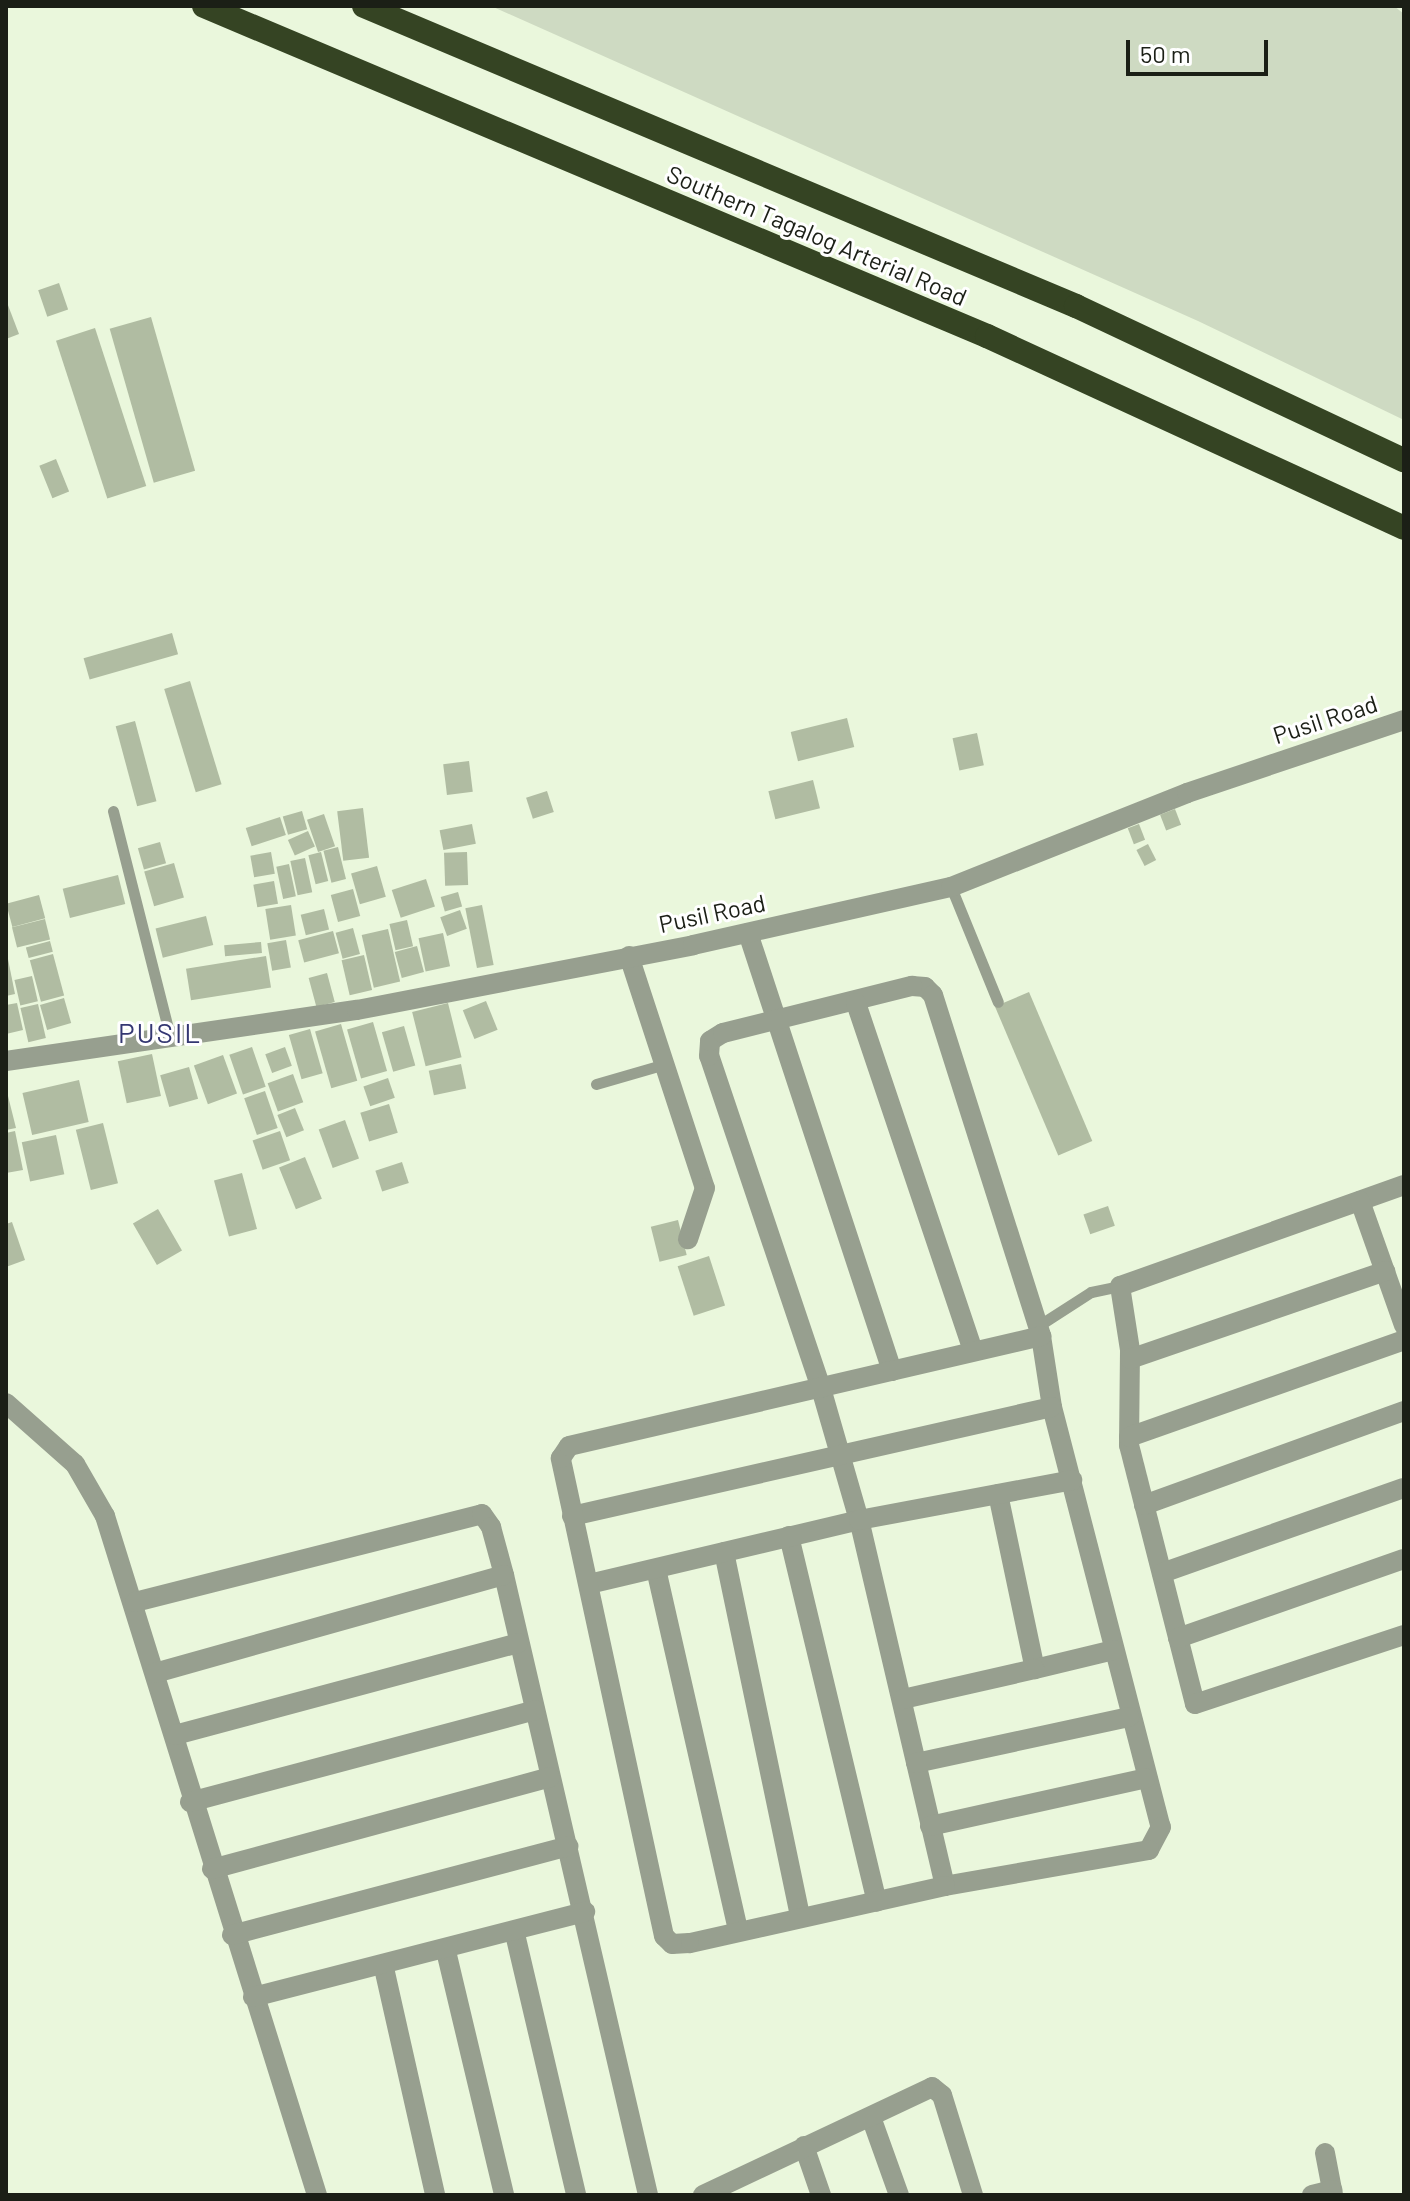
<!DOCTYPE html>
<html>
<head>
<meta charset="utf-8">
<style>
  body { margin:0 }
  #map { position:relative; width:1410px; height:2201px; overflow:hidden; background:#eaf7dc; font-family:Barlow,sans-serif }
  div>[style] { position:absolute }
  .green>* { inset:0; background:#cedac2 }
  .building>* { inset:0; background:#b0bca2; transform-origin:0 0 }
  .lane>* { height:11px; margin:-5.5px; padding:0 5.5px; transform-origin:5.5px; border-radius:5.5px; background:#979f8f }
  .street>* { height:20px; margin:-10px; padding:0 10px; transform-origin:10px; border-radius:10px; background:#979f8f }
  .highway>* { height:24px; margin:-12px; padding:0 12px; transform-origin:12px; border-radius:12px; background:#354423 }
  span { translate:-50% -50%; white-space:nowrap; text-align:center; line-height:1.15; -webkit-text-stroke:6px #fff; paint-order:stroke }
  .street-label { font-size:24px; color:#1b1f16 }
  .quarter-label { font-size:28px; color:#343772; letter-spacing:2px }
  .frame { position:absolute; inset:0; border:8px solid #1b1f16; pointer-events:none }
  .scale { position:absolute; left:1126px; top:40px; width:142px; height:36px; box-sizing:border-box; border:4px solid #1b1f16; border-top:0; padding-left:10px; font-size:24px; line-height:28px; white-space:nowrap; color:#1b1f16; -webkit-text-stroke:6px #fff; paint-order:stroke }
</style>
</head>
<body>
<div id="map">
  <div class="green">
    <div style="clip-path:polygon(491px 6px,1394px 6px,1404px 14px,1404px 420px,1198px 321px)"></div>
  </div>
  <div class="building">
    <div style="left:59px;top:283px;width:28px;height:22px;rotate:71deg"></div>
    <div style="clip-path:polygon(6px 300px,19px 334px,6px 339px)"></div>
    <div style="left:151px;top:317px;width:160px;height:43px;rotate:74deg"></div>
    <div style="left:95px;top:328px;width:166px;height:41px;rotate:72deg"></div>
    <div style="left:56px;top:459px;width:35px;height:18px;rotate:68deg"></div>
    <div style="left:172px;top:633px;width:22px;height:92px;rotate:74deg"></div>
    <div style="left:190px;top:681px;width:108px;height:27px;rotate:73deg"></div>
    <div style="left:847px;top:718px;width:30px;height:58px;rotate:76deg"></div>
    <div style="left:135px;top:721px;width:83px;height:20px;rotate:75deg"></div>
    <div style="left:977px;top:733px;width:33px;height:25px;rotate:78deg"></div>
    <div style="left:469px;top:761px;width:31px;height:26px;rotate:83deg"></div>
    <div style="left:813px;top:780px;width:29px;height:46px;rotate:76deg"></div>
    <div style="left:547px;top:791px;width:22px;height:22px;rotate:72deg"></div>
    <div style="left:363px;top:808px;width:50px;height:26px;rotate:83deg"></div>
    <div style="left:1175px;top:809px;width:17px;height:16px;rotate:69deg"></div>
    <div style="left:302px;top:811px;width:19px;height:20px;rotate:74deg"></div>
    <div style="left:324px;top:814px;width:34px;height:18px;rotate:71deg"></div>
    <div style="left:280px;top:817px;width:19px;height:36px;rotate:72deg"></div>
    <div style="left:472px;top:824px;width:20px;height:33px;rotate:79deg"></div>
    <div style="left:1139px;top:824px;width:17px;height:12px;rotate:69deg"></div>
    <div style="left:308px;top:831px;width:17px;height:22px;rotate:66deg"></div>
    <div style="left:160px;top:842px;width:22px;height:23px;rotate:74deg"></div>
    <div style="left:1148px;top:844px;width:18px;height:13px;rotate:63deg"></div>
    <div style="left:338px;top:847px;width:33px;height:15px;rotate:76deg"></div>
    <div style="left:271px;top:852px;width:22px;height:21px;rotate:80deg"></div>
    <div style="left:321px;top:852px;width:30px;height:13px;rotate:76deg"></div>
    <div style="left:467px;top:852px;width:33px;height:23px;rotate:88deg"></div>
    <div style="left:305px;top:858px;width:35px;height:15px;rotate:78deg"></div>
    <div style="left:174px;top:863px;width:36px;height:31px;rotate:74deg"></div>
    <div style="left:289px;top:864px;width:33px;height:13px;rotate:78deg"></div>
    <div style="left:377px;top:866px;width:32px;height:27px;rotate:74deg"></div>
    <div style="left:118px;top:875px;width:30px;height:57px;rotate:76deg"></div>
    <div style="left:426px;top:879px;width:29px;height:36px;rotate:72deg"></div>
    <div style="left:274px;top:881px;width:23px;height:21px;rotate:80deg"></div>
    <div style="left:353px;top:889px;width:28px;height:23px;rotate:75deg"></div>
    <div style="left:458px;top:892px;width:15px;height:18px;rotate:74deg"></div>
    <div style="left:39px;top:895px;width:24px;height:34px;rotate:75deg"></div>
    <div style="left:291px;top:905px;width:31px;height:26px;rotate:81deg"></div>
    <div style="left:482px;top:905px;width:61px;height:17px;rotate:79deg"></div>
    <div style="left:324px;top:909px;width:21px;height:24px;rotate:76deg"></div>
    <div style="left:460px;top:910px;width:20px;height:21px;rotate:70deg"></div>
    <div style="left:206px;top:916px;width:30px;height:52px;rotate:76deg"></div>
    <div style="left:45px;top:919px;width:21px;height:34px;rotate:76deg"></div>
    <div style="left:407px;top:920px;width:27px;height:18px;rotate:77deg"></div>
    <div style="left:353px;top:928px;width:27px;height:18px;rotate:75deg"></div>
    <div style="left:388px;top:929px;width:54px;height:27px;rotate:77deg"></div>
    <div style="left:333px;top:931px;width:23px;height:36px;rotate:75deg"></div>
    <div style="left:443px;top:933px;width:34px;height:25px;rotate:78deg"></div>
    <div style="left:286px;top:940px;width:28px;height:19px;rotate:80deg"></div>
    <div style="left:50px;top:941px;width:11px;height:25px;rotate:75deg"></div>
    <div style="left:261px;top:942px;width:11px;height:37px;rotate:85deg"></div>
    <div style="left:417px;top:946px;width:27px;height:23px;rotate:75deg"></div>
    <div style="clip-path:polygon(7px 954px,15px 994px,6px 996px,6px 955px)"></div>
    <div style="left:53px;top:954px;width:43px;height:24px;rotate:75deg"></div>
    <div style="left:364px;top:955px;width:36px;height:23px;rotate:77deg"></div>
    <div style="left:266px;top:956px;width:32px;height:81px;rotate:81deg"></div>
    <div style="left:327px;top:973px;width:30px;height:19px;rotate:75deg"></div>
    <div style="left:32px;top:976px;width:26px;height:18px;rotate:77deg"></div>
    <div style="left:1029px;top:992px;width:162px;height:37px;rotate:67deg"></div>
    <div style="left:64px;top:998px;width:26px;height:25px;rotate:74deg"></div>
    <div style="left:486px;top:1001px;width:31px;height:25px;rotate:68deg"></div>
    <div style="clip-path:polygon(17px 1003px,23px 1030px,6px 1034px,6px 1005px)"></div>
    <div style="left:448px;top:1003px;width:56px;height:37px;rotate:76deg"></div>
    <div style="left:38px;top:1004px;width:35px;height:18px;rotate:77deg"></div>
    <div style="left:373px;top:1022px;width:51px;height:27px;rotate:74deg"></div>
    <div style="left:341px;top:1024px;width:59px;height:27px;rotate:74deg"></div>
    <div style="left:404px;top:1026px;width:41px;height:23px;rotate:74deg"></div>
    <div style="left:310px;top:1029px;width:46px;height:22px;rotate:74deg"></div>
    <div style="left:252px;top:1047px;width:42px;height:24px;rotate:71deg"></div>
    <div style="left:285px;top:1047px;width:20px;height:21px;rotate:70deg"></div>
    <div style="left:152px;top:1054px;width:43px;height:35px;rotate:78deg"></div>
    <div style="left:223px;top:1055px;width:41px;height:31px;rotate:70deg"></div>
    <div style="left:461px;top:1064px;width:25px;height:33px;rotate:78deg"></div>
    <div style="left:189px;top:1067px;width:33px;height:30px;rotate:74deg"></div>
    <div style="left:293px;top:1074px;width:30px;height:27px;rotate:70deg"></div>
    <div style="left:388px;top:1078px;width:21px;height:26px;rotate:71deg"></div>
    <div style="left:79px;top:1080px;width:43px;height:58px;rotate:77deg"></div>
    <div style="clip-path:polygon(6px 1088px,16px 1128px,6px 1130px)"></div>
    <div style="left:265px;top:1091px;width:39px;height:22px;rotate:71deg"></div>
    <div style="left:389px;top:1104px;width:30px;height:30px;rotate:73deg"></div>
    <div style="left:295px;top:1108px;width:24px;height:19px;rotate:68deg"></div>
    <div style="left:345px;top:1120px;width:41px;height:28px;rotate:70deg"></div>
    <div style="left:103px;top:1123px;width:62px;height:28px;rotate:76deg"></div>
    <div style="clip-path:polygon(15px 1131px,23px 1170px,6px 1173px,6px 1133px)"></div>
    <div style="left:280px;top:1131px;width:31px;height:29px;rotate:71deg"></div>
    <div style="left:56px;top:1135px;width:40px;height:35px;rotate:78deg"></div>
    <div style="left:305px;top:1157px;width:45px;height:28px;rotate:68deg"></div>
    <div style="left:402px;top:1162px;width:22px;height:28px;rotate:72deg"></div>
    <div style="left:242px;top:1173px;width:58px;height:29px;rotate:75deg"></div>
    <div style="left:1108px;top:1206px;width:21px;height:26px;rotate:71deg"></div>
    <div style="left:158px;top:1209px;width:48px;height:29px;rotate:60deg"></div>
    <div style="left:678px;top:1220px;width:36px;height:28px;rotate:76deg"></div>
    <div style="clip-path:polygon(12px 1222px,25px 1260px,6px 1267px,6px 1224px)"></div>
    <div style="left:709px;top:1256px;width:52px;height:33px;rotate:72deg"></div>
  </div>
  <div class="lane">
    <div style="left:113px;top:811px;width:233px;rotate:75.8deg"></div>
    <div style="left:951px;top:887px;width:124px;rotate:67.8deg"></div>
    <div style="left:596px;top:1084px;width:72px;rotate:-16.2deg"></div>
    <div style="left:1038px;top:1326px;width:63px;rotate:-32.7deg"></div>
    <div style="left:1091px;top:1292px;width:30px;rotate:-12deg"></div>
  </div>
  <div class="street">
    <div style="left:748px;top:933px;width:461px;rotate:71.8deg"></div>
    <div style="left:629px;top:956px;width:244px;rotate:71.9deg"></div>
    <div style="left:705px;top:1188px;width:54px;rotate:108.4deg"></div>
    <div style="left:912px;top:986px;width:13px;rotate:4deg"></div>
    <div style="left:925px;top:987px;width:11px;rotate:45deg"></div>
    <div style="left:933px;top:995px;width:358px;rotate:72.4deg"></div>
    <div style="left:1041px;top:1336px;width:72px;rotate:81.2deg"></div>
    <div style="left:1052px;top:1407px;width:434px;rotate:75.5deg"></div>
    <div style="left:1161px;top:1827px;width:26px;rotate:118deg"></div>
    <div style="left:1149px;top:1850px;width:207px;rotate:170deg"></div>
    <div style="left:945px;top:1886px;width:376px;rotate:-103.2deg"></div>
    <div style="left:859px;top:1520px;width:137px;rotate:-106.1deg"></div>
    <div style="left:821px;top:1388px;width:350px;rotate:-108.6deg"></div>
    <div style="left:709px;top:1056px;width:15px;rotate:-86deg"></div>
    <div style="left:710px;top:1041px;width:15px;rotate:-32deg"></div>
    <div style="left:723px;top:1033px;width:195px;rotate:-14deg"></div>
    <div style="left:856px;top:1003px;width:367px;rotate:71.4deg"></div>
    <div style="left:6px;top:1061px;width:355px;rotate:-8.3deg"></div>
    <div style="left:357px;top:1010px;width:342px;rotate:-10.9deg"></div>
    <div style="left:693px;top:945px;width:264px;rotate:-12.7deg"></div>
    <div style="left:951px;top:887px;width:254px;rotate:-21.7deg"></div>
    <div style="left:1187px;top:793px;width:229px;rotate:-18.6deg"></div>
    <div style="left:1404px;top:1185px;width:301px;rotate:160.4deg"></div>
    <div style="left:1120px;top:1286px;width:65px;rotate:81.1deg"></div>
    <div style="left:1130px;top:1350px;width:95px;rotate:90.6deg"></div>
    <div style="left:1129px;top:1445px;width:267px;rotate:75.7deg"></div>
    <div style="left:1195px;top:1704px;width:220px;rotate:-18.3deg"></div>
    <div style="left:1360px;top:1201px;width:132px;rotate:70.5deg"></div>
    <div style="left:1130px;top:1359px;width:270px;rotate:-19deg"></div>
    <div style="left:6px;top:1403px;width:92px;rotate:41.5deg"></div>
    <div style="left:75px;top:1464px;width:60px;rotate:60deg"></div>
    <div style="left:105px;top:1516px;width:711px;rotate:72.66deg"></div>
    <div style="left:1129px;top:1437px;width:292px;rotate:-19.4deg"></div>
    <div style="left:998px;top:1494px;width:179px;rotate:78.1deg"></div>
    <div style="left:1035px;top:1669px;width:81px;rotate:-13.5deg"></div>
    <div style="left:1144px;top:1505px;width:276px;rotate:-19.9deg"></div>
    <div style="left:572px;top:1516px;width:492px;rotate:-12.8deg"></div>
    <div style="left:789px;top:1536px;width:376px;rotate:76.5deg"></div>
    <div style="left:724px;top:1552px;width:373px;rotate:78.2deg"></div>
    <div style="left:656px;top:1569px;width:370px;rotate:77.2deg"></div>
    <div style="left:1162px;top:1573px;width:256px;rotate:-19.4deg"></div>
    <div style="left:589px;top:1584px;width:277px;rotate:-13.3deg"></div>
    <div style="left:859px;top:1520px;width:217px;rotate:-10.6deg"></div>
    <div style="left:135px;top:1602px;width:358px;rotate:-14.2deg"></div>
    <div style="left:482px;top:1514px;width:16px;rotate:55deg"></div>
    <div style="left:491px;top:1527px;width:50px;rotate:74.8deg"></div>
    <div style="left:504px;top:1575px;width:637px;rotate:76.92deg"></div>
    <div style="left:1178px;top:1638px;width:239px;rotate:-19.3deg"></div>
    <div style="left:155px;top:1673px;width:362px;rotate:-15.7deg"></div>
    <div style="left:903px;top:1699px;width:135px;rotate:-12.8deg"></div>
    <div style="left:175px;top:1735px;width:355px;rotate:-15deg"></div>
    <div style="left:916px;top:1763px;width:218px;rotate:-12.2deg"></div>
    <div style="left:190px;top:1802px;width:357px;rotate:-14.9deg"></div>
    <div style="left:930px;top:1826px;width:221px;rotate:-12.5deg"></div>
    <div style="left:212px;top:1869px;width:350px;rotate:-15.2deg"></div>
    <div style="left:945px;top:1886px;width:262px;rotate:167.4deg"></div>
    <div style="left:689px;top:1943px;width:17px;rotate:177deg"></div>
    <div style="left:672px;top:1944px;width:11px;rotate:-135deg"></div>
    <div style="left:664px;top:1936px;width:489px;rotate:-102.2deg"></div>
    <div style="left:561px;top:1458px;width:14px;rotate:-56deg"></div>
    <div style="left:569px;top:1446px;width:485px;rotate:-13.1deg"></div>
    <div style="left:515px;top:1934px;width:268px;rotate:76.8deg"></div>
    <div style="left:232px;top:1935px;width:348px;rotate:-14.8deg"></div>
    <div style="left:446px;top:1951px;width:251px;rotate:76.6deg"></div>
    <div style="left:384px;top:1968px;width:233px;rotate:77.3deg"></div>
    <div style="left:253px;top:1997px;width:343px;rotate:-14.4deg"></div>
    <div style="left:871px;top:2117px;width:83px;rotate:70.3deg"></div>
    <div style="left:804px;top:2146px;width:52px;rotate:70.9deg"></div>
    <div style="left:1325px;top:2153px;width:43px;rotate:79.2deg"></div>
    <div style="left:703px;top:2195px;width:253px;rotate:-25.2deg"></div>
    <div style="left:932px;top:2087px;width:13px;rotate:39deg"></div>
    <div style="left:942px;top:2095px;width:105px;rotate:72.8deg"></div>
    <div style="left:1312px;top:2195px;width:21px;rotate:-14deg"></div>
  </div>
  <div class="highway">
    <div style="left:204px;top:6px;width:850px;rotate:22.85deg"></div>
    <div style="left:987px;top:336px;width:459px;rotate:24.7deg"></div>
    <div style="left:364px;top:6px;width:773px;rotate:22.85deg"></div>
    <div style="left:1076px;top:306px;width:362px;rotate:25.2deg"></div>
  </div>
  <div class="street-label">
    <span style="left:817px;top:235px;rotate:23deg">Southern Tagalog Arterial Road</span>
    <span style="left:1325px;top:719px;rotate:-18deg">Pusil Road</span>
    <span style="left:712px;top:913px;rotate:-12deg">Pusil Road</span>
  </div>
  <div class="quarter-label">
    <span style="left:160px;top:1032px">PUSIL</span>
  </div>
  <div class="frame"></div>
  <div class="scale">50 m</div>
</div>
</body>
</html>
